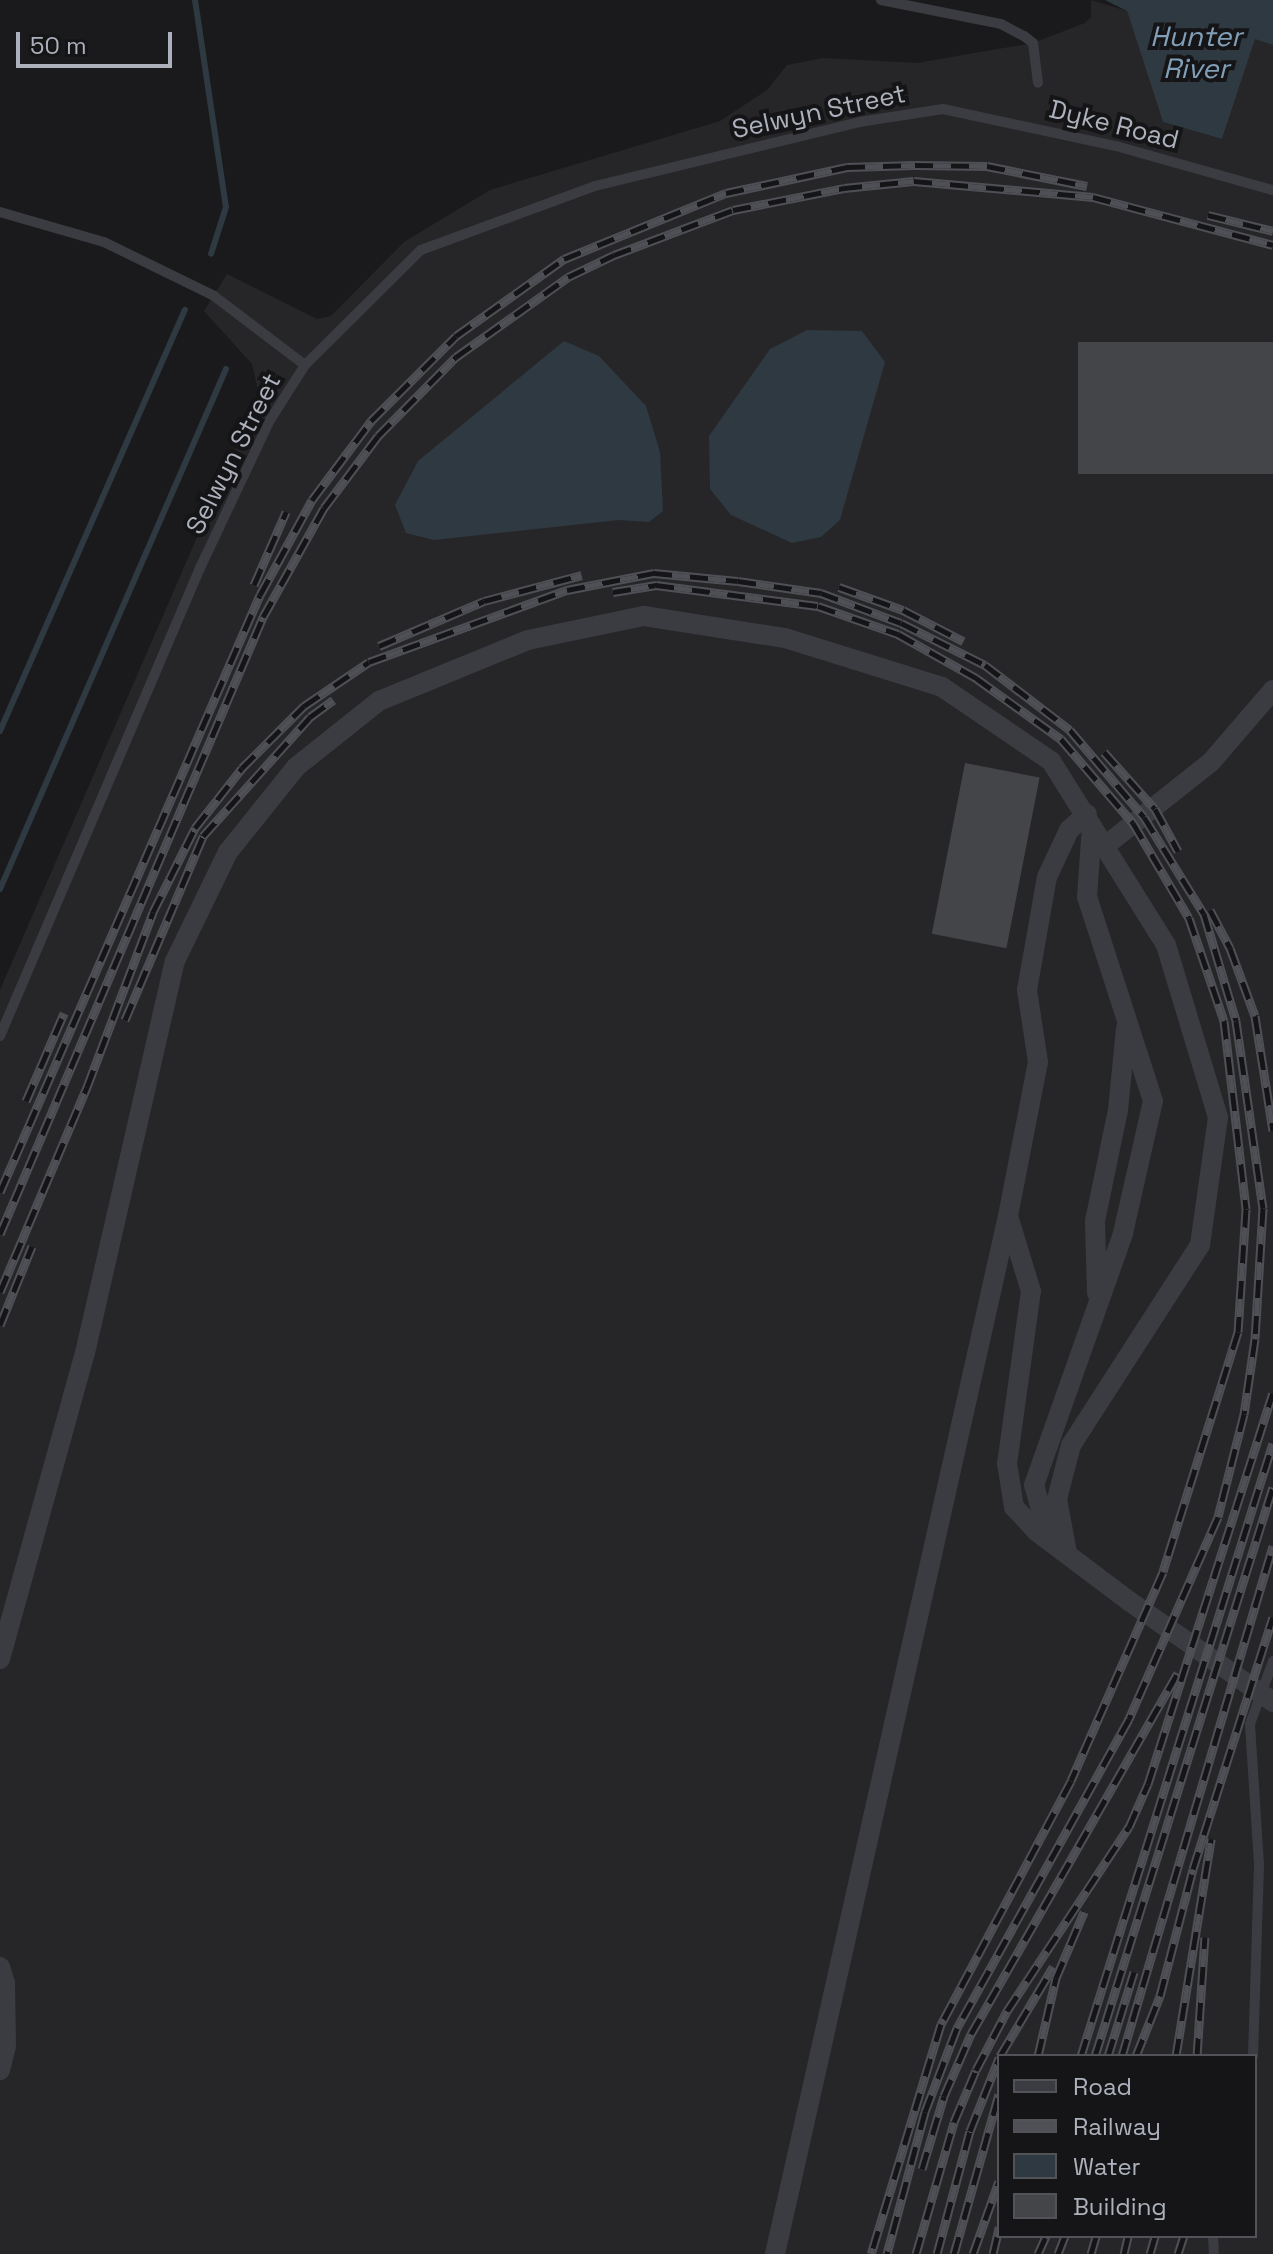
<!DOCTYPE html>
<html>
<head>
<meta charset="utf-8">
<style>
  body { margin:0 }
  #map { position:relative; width:1273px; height:2254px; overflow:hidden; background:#1a1a1c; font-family:"Space Grotesk",sans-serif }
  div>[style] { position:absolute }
  .built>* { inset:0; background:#262629 }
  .water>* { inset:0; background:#2f3941 }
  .stream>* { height:6px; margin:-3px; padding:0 3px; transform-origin:3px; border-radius:3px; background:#2f3941 }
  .building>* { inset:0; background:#444549; transform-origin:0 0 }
  .service>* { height:10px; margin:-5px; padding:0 5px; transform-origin:5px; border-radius:5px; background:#3b3c41 }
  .minor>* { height:20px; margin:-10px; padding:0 10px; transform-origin:10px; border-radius:10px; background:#3b3c41 }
  .rail>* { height:9px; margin-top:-4.5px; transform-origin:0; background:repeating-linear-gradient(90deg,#151517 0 18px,#4e5056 0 36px); box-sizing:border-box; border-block:2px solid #4e5056 }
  span { translate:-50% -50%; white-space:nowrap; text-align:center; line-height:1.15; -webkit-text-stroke:8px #151517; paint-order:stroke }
  .street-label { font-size:26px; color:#acb1bc }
  .water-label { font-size:28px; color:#829fb8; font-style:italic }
  .legend { position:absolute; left:997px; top:2054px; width:260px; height:184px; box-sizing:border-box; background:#151517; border:2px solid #515359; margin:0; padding:10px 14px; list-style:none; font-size:24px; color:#acb1bc }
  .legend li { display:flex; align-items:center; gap:16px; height:40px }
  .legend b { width:40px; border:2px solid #515359 }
  .scale { position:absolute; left:16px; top:32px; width:156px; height:36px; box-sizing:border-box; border:4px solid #acb1bc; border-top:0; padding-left:10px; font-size:24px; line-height:28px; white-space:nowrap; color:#acb1bc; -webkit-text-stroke:6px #151517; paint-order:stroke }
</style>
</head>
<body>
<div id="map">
  <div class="built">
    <div style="clip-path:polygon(evenodd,1091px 0,1127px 11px,1163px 122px,1222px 139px,1255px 38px,1273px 45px,1273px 2254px,0 2254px,0 990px,259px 395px,252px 364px,204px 311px,227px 274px,317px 319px,331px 316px,404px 242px,490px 190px,720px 121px,767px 90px,787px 65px,823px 58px,917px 63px,1033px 43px,1085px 23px,1091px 17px,1091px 0,999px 2056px,1255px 2056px,1255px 2236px,999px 2236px,999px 2056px)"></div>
  </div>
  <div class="water">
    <div style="clip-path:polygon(1105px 0,1273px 0,1273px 45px,1255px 39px,1222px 139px,1163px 122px,1127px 11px)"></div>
    <div style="clip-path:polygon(807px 330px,862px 331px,885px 362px,840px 520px,821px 537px,792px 543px,731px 515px,710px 489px,709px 436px,770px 349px)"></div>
    <div style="clip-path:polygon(564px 341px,599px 356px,646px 406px,660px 452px,663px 511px,649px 522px,619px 520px,434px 540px,406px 533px,395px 505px,418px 461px)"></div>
  </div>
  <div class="stream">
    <div style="left:195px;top:0;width:209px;rotate:81.5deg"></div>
    <div style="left:226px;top:207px;width:49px;rotate:107.7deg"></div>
    <div style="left:0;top:731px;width:460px;rotate:-66.3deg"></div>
    <div style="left:0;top:889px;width:567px;rotate:-66.51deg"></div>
  </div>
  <div class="building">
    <div style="left:1273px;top:342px;width:132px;height:195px;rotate:90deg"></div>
    <div style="left:965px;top:763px;width:76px;height:174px;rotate:11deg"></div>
  </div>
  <div class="service">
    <div style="left:881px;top:0;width:122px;rotate:11.3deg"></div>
    <div style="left:1001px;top:24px;width:26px;rotate:28deg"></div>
    <div style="left:1024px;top:36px;width:11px;rotate:38deg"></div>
    <div style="left:1033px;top:43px;width:40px;rotate:82.9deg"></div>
    <div style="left:0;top:212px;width:108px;rotate:16.1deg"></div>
    <div style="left:104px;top:242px;width:123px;rotate:26.1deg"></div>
    <div style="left:214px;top:296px;width:114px;rotate:37.2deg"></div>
    <div style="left:0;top:1036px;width:509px;rotate:-66.86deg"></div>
    <div style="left:200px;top:568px;width:164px;rotate:-64.7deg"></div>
    <div style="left:270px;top:420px;width:65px;rotate:-57.5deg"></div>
    <div style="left:305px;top:365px;width:163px;rotate:-44.8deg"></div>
    <div style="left:421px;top:250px;width:185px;rotate:-20.2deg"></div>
    <div style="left:595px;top:186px;width:272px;rotate:-13.6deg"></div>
    <div style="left:859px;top:122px;width:85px;rotate:-8.8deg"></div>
    <div style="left:943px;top:109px;width:177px;rotate:12.1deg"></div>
    <div style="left:1116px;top:146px;width:163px;rotate:15.7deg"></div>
    <div style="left:1253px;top:2056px;width:192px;rotate:-88.2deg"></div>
    <div style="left:1259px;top:1864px;width:140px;rotate:-93.7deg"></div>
    <div style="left:1250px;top:1724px;width:67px;rotate:-69.9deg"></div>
    <div style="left:1213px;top:2236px;width:18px;rotate:87deg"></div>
  </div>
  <div class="minor">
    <div style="left:1105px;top:846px;width:135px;rotate:-38.4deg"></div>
    <div style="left:1211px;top:762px;width:95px;rotate:-49.3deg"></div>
    <div style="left:1008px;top:1216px;width:78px;rotate:73deg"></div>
    <div style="left:1031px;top:1291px;width:174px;rotate:97.9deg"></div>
    <div style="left:1007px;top:1463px;width:45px;rotate:81deg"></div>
    <div style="left:1014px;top:1507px;width:33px;rotate:47deg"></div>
    <div style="left:1036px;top:1531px;width:116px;rotate:37deg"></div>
    <div style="left:1129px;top:1601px;width:176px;rotate:35deg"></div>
    <div style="left:1097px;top:1293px;width:72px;rotate:-91.6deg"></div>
    <div style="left:1095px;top:1221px;width:113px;rotate:-78.3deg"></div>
    <div style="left:1118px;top:1110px;width:82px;rotate:-84.4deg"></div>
    <div style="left:1050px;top:1541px;width:58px;rotate:-105.9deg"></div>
    <div style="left:1034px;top:1485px;width:267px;rotate:-70.5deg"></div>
    <div style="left:1123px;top:1233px;width:135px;rotate:-77.2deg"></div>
    <div style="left:1153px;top:1101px;width:214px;rotate:-107.9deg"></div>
    <div style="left:1087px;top:897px;width:71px;rotate:-86deg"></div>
    <div style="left:0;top:1659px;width:318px;rotate:-74.5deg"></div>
    <div style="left:85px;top:1353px;width:402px;rotate:-77.1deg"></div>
    <div style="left:175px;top:961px;width:121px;rotate:-64.1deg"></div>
    <div style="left:228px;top:852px;width:109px;rotate:-51.3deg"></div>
    <div style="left:296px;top:767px;width:106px;rotate:-38.5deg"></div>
    <div style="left:379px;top:701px;width:161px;rotate:-22.3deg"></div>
    <div style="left:528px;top:640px;width:118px;rotate:-11.7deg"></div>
    <div style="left:644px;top:616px;width:143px;rotate:8.9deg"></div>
    <div style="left:785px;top:638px;width:164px;rotate:17.3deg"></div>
    <div style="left:942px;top:687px;width:132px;rotate:34.2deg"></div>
    <div style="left:1051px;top:761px;width:217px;rotate:58deg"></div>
    <div style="left:1166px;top:945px;width:180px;rotate:73.2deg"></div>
    <div style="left:1218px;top:1117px;width:129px;rotate:98deg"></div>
    <div style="left:1200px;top:1245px;width:238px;rotate:122.8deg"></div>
    <div style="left:1071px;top:1445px;width:56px;rotate:104.5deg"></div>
    <div style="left:1057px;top:1499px;width:55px;rotate:79.5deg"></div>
    <div style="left:0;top:1967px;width:17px;rotate:73deg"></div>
    <div style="left:5px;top:1983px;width:63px;rotate:89.1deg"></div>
    <div style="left:6px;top:2046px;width:25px;rotate:104deg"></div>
    <div style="left:775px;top:2254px;width:1064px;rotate:-77.35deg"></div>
    <div style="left:1008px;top:1216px;width:157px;rotate:-79deg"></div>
    <div style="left:1038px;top:1062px;width:73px;rotate:-98.7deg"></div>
    <div style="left:1027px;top:990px;width:115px;rotate:-80deg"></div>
    <div style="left:1047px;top:877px;width:52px;rotate:-64.9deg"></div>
    <div style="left:1069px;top:830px;width:24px;rotate:-42deg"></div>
  </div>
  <div class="rail">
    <div style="left:1208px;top:215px;width:67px;rotate:13.8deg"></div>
    <div style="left:254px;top:585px;width:80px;rotate:-66.3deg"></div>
    <div style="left:839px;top:587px;width:68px;rotate:19.8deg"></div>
    <div style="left:903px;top:610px;width:68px;rotate:27.3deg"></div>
    <div style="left:613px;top:592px;width:44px;rotate:-9.2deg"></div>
    <div style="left:656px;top:585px;width:163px;rotate:7.4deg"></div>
    <div style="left:818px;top:606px;width:85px;rotate:19.3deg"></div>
    <div style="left:898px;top:634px;width:90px;rotate:29.4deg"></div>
    <div style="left:976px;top:678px;width:105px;rotate:35.7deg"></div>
    <div style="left:1061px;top:739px;width:111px;rotate:49.4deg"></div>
    <div style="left:1133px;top:823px;width:110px;rotate:59.5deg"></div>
    <div style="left:1189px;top:918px;width:109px;rotate:71.2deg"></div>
    <div style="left:1224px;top:1021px;width:189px;rotate:83.3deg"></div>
    <div style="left:1246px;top:1209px;width:123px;rotate:93.7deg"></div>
    <div style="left:1238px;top:1332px;width:251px;rotate:107.4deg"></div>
    <div style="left:1163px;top:1572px;width:228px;rotate:113.8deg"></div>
    <div style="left:1071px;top:1781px;width:276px;rotate:118.1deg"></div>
    <div style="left:941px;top:2024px;width:240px;rotate:106.9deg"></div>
    <div style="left:379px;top:646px;width:114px;rotate:-23.2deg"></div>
    <div style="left:484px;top:601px;width:101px;rotate:-14.9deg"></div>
    <div style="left:1104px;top:752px;width:76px;rotate:48.2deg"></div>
    <div style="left:1155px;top:809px;width:48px;rotate:61.3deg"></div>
    <div style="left:1210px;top:910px;width:43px;rotate:62.2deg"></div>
    <div style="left:1230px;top:948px;width:72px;rotate:69.8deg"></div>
    <div style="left:1255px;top:1016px;width:116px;rotate:81.1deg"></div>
    <div style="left:125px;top:1020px;width:200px;rotate:-67deg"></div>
    <div style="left:203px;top:836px;width:160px;rotate:-48deg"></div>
    <div style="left:310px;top:717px;width:29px;rotate:-36deg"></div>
    <div style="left:26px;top:1101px;width:96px;rotate:-66.6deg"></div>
    <div style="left:0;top:1192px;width:651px;rotate:-66.47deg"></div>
    <div style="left:260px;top:595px;width:108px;rotate:-61.3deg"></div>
    <div style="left:312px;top:500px;width:99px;rotate:-53.2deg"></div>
    <div style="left:371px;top:421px;width:120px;rotate:-45deg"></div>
    <div style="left:456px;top:336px;width:133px;rotate:-35.5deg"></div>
    <div style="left:564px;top:259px;width:175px;rotate:-22.2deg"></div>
    <div style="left:726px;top:193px;width:124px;rotate:-12.1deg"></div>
    <div style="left:847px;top:167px;width:68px;rotate:-1.7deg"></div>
    <div style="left:915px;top:165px;width:72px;rotate:0.8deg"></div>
    <div style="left:987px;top:166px;width:102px;rotate:11.3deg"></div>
    <div style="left:0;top:1234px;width:671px;rotate:-66.91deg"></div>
    <div style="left:263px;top:617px;width:125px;rotate:-60.8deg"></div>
    <div style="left:324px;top:508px;width:90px;rotate:-53.1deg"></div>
    <div style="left:378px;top:436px;width:111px;rotate:-45.4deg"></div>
    <div style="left:456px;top:357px;width:138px;rotate:-35.5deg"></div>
    <div style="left:568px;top:277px;width:51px;rotate:-25.6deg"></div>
    <div style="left:614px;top:255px;width:127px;rotate:-20.7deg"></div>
    <div style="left:733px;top:210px;width:113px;rotate:-11.2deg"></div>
    <div style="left:844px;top:188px;width:70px;rotate:-5.7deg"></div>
    <div style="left:914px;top:181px;width:180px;rotate:5.1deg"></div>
    <div style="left:1093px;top:197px;width:186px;rotate:14.9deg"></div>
    <div style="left:0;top:1292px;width:223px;rotate:-67deg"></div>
    <div style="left:87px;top:1087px;width:187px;rotate:-69.3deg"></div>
    <div style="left:153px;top:912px;width:94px;rotate:-63.4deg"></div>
    <div style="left:195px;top:828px;width:76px;rotate:-51.9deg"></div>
    <div style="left:242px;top:768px;width:88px;rotate:-45deg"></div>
    <div style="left:304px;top:706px;width:78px;rotate:-34.1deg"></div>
    <div style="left:369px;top:662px;width:211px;rotate:-20deg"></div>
    <div style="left:567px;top:590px;width:89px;rotate:-11.1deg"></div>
    <div style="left:654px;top:573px;width:84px;rotate:5.4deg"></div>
    <div style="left:738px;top:581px;width:84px;rotate:8.2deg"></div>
    <div style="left:821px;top:593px;width:85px;rotate:20.6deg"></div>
    <div style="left:901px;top:623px;width:94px;rotate:26.6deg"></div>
    <div style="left:985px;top:665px;width:107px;rotate:37.4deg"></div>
    <div style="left:1070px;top:730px;width:114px;rotate:49.6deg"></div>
    <div style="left:1144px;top:817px;width:114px;rotate:58.3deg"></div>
    <div style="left:1204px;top:914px;width:112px;rotate:73.3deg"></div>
    <div style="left:1236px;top:1021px;width:189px;rotate:81.8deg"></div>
    <div style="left:1263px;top:1208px;width:131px;rotate:93.5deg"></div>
    <div style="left:1255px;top:1339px;width:76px;rotate:98.3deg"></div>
    <div style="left:1244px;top:1414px;width:106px;rotate:104.2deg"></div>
    <div style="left:1218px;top:1517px;width:221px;rotate:113.8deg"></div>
    <div style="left:1129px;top:1719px;width:354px;rotate:119.1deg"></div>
    <div style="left:957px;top:2028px;width:90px;rotate:110.9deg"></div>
    <div style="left:925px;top:2112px;width:147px;rotate:105deg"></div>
    <div style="left:0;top:1325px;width:85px;rotate:-67.9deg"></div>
    <div style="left:1000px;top:2056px;width:104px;rotate:-59.2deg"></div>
    <div style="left:1038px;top:2056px;width:80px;rotate:-77deg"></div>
    <div style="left:1056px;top:1978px;width:72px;rotate:-67deg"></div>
    <div style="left:1081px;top:2056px;width:642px;rotate:-72.61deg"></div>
    <div style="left:1095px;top:2056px;width:596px;rotate:-72.63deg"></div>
    <div style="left:1108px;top:2056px;width:88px;rotate:-72.8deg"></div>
    <div style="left:1122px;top:2056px;width:532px;rotate:-73.51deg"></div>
    <div style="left:1136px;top:2056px;width:65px;rotate:-68.2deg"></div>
    <div style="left:1160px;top:1996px;width:131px;rotate:-75.4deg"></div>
    <div style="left:1193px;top:1869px;width:264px;rotate:-72.4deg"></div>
    <div style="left:1176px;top:2056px;width:220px;rotate:-80.8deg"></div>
    <div style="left:1197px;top:2056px;width:119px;rotate:-86.2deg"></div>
    <div style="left:922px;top:2169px;width:76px;rotate:-73.2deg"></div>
    <div style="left:944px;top:2096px;width:68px;rotate:-66.5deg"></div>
    <div style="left:971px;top:2034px;width:416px;rotate:-60.2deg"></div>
    <div style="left:916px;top:2254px;width:137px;rotate:-73.9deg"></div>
    <div style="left:954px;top:2122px;width:56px;rotate:-67.1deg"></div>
    <div style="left:976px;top:2070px;width:67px;rotate:-62.3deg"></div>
    <div style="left:1007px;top:2011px;width:221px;rotate:-56.5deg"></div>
    <div style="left:1129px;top:1827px;width:47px;rotate:-66.2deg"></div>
    <div style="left:1148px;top:1784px;width:410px;rotate:-72.3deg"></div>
    <div style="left:937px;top:2254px;width:127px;rotate:-75deg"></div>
    <div style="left:970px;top:2131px;width:79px;rotate:-68.3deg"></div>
    <div style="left:954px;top:2254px;width:166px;rotate:-74.3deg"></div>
    <div style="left:973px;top:2254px;width:77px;rotate:-70.4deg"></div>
    <div style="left:993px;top:2254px;width:28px;rotate:-77deg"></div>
    <div style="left:1038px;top:2254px;width:20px;rotate:-66deg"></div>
    <div style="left:1058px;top:2254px;width:19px;rotate:-69deg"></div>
    <div style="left:1091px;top:2254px;width:19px;rotate:-74deg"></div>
    <div style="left:1124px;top:2254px;width:18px;rotate:-77deg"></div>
    <div style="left:1150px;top:2254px;width:19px;rotate:-74deg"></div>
    <div style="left:1178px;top:2254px;width:19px;rotate:-72deg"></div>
  </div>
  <div class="street-label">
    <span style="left:819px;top:112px;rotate:-12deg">Selwyn Street</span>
    <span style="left:1114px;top:125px;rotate:14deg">Dyke Road</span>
    <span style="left:234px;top:454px;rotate:-63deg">Selwyn Street</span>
  </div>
  <div class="water-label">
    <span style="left:1196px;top:52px">Hunter<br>River</span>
  </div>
  <ul class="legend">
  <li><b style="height:10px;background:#3b3c41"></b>Road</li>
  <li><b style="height:10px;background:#4e5056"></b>Railway</li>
  <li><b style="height:22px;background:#2f3941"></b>Water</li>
  <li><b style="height:22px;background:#444549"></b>Building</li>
  </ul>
  <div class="scale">50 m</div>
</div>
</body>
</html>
